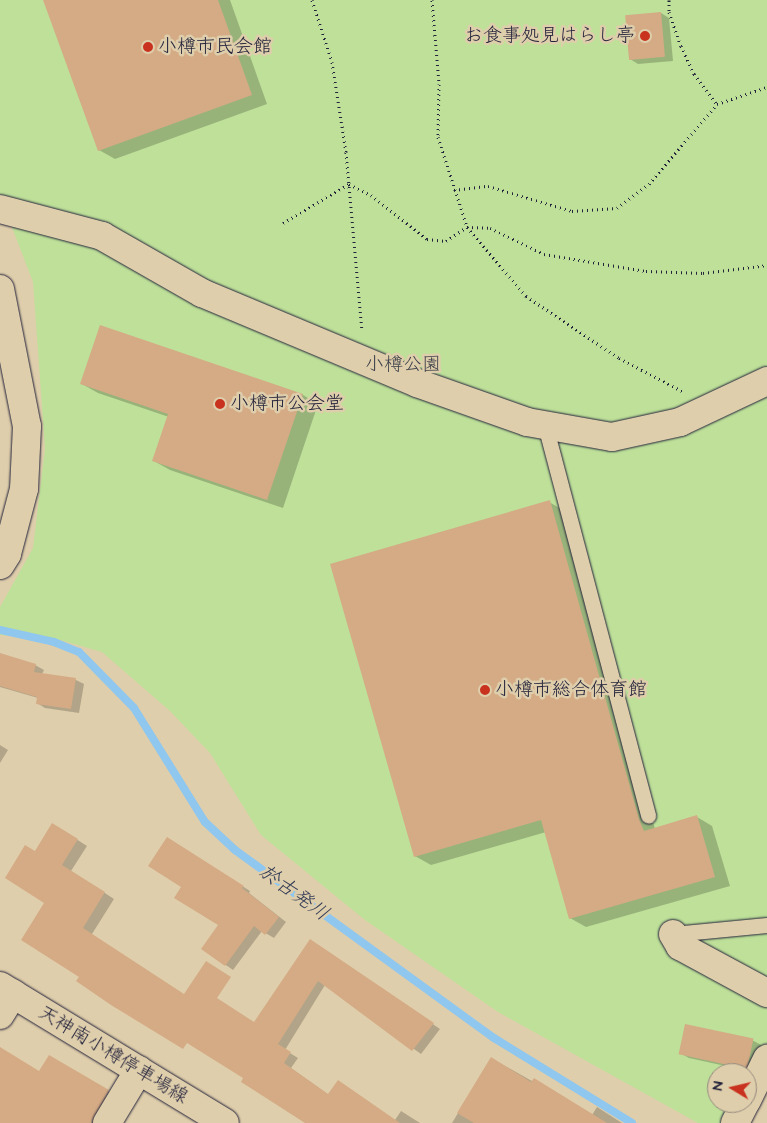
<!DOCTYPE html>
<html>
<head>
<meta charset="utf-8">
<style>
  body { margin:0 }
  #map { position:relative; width:767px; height:1123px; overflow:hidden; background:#dfceab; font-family:"Architects Daughter","Klee One",sans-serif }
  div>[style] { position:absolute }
  .green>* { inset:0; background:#bee099 }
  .shadow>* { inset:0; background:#0003 }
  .stream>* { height:8px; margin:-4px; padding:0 4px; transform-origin:4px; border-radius:4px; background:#90c7ee }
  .building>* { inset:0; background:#d4ab85; transform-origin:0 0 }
  .path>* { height:3px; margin-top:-1.5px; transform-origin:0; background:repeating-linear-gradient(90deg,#22223b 0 1px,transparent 0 5px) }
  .roads { filter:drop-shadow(0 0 1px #22223b) drop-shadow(0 0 1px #22223b) }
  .lane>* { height:15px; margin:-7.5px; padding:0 7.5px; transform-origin:7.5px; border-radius:7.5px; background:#dfceab }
  .street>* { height:28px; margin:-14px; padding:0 14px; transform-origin:14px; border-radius:14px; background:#dfceab }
  .secondary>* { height:28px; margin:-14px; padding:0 14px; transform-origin:14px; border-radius:14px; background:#dfceab }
  .dots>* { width:14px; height:14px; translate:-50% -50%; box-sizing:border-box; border:2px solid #dfceab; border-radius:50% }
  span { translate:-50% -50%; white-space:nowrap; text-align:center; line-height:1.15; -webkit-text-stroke:5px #dfceab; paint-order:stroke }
  .poi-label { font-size:19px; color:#22223b }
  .right { translate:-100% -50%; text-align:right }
  .left { translate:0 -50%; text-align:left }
  .park-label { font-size:19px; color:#393e49 }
  .street-label { font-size:19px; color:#22223b }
  .water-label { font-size:20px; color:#323b56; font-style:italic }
  .north { position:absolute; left:707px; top:1063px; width:50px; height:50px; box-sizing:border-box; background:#dfceab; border:1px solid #93897e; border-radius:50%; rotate:279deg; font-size:14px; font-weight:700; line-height:20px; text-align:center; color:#22223b }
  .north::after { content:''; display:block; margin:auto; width:18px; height:22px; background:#c8321e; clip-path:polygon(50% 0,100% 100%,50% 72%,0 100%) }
</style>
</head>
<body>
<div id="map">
  <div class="green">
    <div style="clip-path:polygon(evenodd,0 0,767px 0,767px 1081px,751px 1123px,698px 1123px,498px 1012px,365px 920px,261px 835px,210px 753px,170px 711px,102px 652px,60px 640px,0 635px,0 607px,33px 548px,45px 449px,33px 282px,0 196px,0 0,717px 1073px,747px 1073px,747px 1103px,717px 1103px,717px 1073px)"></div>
  </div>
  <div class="shadow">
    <div style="clip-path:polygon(44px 0,230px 0,267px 104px,115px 159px,99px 150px)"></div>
    <div style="clip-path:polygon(661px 13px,669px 18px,673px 61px,638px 64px,630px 59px)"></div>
    <div style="clip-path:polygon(101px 327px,303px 395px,318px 404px,283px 508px,170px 470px,154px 461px,169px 417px,98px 393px,82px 384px)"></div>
    <div style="clip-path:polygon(549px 502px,565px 511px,655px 829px,697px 817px,712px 826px,730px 886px,586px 927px,570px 918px,546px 832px,431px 865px,415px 856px)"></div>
    <div style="clip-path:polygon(0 655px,35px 665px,44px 670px,42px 674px,76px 680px,84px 684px,79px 713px,45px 708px,37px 703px,38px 698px,0 687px)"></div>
    <div style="clip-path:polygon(0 745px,8px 750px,0 763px)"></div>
    <div style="clip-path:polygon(62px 830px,87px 846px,71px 871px,114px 899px,92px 934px,80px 976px,46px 902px,36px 853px)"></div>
    <div style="clip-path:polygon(175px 843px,250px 891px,249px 893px,286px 922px,274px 938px,262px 931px,233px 970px,203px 949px,220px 925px,183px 887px)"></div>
    <div style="clip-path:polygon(318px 945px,440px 1029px,421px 1054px,325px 985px,285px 1050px,298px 1058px,291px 1068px,329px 1095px,395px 1120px,401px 1111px,420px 1123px,306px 1123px,255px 1023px)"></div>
    <div style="clip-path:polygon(752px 1040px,761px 1045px,753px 1072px,689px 1058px,680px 1053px)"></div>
    <div style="clip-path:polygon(0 1049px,40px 1073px,49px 1056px,116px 1096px,101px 1123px,0 1123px)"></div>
    <div style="clip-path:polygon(491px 1058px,592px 1115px,597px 1107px,622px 1123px,452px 1123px)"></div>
  </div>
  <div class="stream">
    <div style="left:0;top:630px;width:55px;rotate:12.5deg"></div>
    <div style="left:54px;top:642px;width:27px;rotate:22deg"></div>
    <div style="left:79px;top:652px;width:78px;rotate:45.5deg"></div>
    <div style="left:134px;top:708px;width:134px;rotate:58.1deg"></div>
    <div style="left:205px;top:822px;width:41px;rotate:43deg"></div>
    <div style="left:235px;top:850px;width:320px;rotate:36deg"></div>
    <div style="left:494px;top:1038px;width:162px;rotate:31.6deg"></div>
  </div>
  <div class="building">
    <div style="clip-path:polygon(43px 0,218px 0,252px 95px,98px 151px)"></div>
    <div style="left:661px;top:12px;width:45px;height:36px;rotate:85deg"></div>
    <div style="clip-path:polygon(100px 325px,303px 394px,267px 500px,152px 461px,168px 414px,80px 384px)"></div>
    <div style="clip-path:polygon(550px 500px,639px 819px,644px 831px,697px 815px,715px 877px,569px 919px,541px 820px,414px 857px,330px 564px)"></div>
    <div style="clip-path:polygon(0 653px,36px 664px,34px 672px,76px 678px,71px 709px,36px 704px,37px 697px,0 686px)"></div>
    <div style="clip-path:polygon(52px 823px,78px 839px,62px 865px,105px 892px,83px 928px,184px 994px,206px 961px,231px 977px,217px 998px,254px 1022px,310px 939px,434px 1023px,412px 1051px,318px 981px,278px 1044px,291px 1052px,284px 1063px,328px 1094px,338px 1080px,400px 1123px,305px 1123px,241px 1082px,243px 1078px,187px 1043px,183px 1049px,111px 1005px,76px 981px,79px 977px,21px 940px,44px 903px,5px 878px,25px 845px,35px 851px)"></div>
    <div style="clip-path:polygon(167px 837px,244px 886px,242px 888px,279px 917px,265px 935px,254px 926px,225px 966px,201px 949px,218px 925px,174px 898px,181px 887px,148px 866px)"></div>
    <div style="left:685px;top:1024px;width:70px;height:31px;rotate:12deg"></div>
    <div style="clip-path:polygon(0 1047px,39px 1071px,49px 1055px,109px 1090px,91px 1123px,0 1123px)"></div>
    <div style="clip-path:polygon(491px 1057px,531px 1082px,534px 1078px,607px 1123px,474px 1123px,457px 1113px)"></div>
  </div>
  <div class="path">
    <div style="left:312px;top:0;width:65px;rotate:72.1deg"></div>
    <div style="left:332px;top:62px;width:91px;rotate:81.2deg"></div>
    <div style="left:346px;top:152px;width:180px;rotate:84.9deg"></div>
    <div style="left:432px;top:0;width:84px;rotate:85.2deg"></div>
    <div style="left:439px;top:84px;width:53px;rotate:91.1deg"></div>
    <div style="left:438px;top:137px;width:95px;rotate:72.1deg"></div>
    <div style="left:467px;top:227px;width:91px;rotate:49.5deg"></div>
    <div style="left:526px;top:296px;width:112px;rotate:33.7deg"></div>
    <div style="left:619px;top:358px;width:73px;rotate:27.6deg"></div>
    <div style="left:669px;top:0;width:12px;rotate:90deg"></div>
    <div style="left:669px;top:12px;width:36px;rotate:71deg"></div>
    <div style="left:681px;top:46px;width:31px;rotate:65deg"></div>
    <div style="left:694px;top:74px;width:38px;rotate:53deg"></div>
    <div style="left:454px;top:190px;width:34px;rotate:-7deg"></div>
    <div style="left:488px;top:186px;width:88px;rotate:16.6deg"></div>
    <div style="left:572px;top:211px;width:45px;rotate:-3.8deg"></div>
    <div style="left:617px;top:208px;width:40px;rotate:-37deg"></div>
    <div style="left:649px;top:184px;width:105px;rotate:-49.6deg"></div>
    <div style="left:717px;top:104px;width:53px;rotate:-18.8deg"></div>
    <div style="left:283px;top:223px;width:77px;rotate:-30.6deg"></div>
    <div style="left:349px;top:184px;width:25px;rotate:27deg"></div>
    <div style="left:371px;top:195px;width:71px;rotate:38.2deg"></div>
    <div style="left:427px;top:239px;width:19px;rotate:6deg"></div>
    <div style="left:446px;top:241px;width:25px;rotate:-34deg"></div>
    <div style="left:467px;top:227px;width:23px;rotate:2deg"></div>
    <div style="left:490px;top:228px;width:60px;rotate:25.7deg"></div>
    <div style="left:544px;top:254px;width:103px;rotate:9.5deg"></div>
    <div style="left:646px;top:271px;width:57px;rotate:2deg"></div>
    <div style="left:703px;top:273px;width:64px;rotate:-7.1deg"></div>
  </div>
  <div class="roads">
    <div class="lane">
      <div style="left:545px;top:425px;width:404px;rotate:75.2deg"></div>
      <div style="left:673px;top:934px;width:94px;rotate:-5.5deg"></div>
    </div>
    <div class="street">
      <div style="left:0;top:209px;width:106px;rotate:14.8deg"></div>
      <div style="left:102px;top:236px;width:115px;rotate:29.7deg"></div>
      <div style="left:202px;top:293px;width:233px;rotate:22.7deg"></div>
      <div style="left:417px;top:383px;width:117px;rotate:19.5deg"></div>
      <div style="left:527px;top:422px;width:86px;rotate:10deg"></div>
      <div style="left:612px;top:437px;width:70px;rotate:-12.4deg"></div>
      <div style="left:680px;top:422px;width:96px;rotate:-25.2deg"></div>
      <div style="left:673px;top:934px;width:14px;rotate:60deg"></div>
      <div style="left:680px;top:946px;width:99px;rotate:28.4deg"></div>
      <div style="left:0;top:1015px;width:25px;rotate:-58deg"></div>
      <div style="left:747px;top:1100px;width:46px;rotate:-64deg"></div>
      <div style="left:107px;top:1123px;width:62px;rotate:-58.9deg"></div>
      <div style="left:735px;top:1123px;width:22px;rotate:-63deg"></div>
    </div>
    <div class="secondary">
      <div style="left:0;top:289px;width:140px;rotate:78.9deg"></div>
      <div style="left:27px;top:426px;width:63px;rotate:92.7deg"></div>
      <div style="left:24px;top:489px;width:67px;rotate:104.7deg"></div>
      <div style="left:7px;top:554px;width:13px;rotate:122deg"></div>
      <div style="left:0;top:986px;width:263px;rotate:31.3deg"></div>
    </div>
  </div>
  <div class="dots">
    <div style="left:645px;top:36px;background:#c8321e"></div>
    <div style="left:148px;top:47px;background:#c8321e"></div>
    <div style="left:220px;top:404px;background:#c8321e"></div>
    <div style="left:485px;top:690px;background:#c8321e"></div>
  </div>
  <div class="poi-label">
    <span class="right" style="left:635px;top:36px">お食事処見はらし亭</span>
    <span class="left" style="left:158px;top:47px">小樽市民会館</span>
    <span class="left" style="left:230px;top:404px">小樽市公会堂</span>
    <span class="left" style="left:495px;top:690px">小樽市総合体育館</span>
  </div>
  <div class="park-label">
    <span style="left:403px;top:365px">小樽公園</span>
  </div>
  <div class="street-label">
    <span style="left:113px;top:1055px;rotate:31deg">天神南小樽停車場線</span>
  </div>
  <div class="water-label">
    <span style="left:294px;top:893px;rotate:36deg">於古発川</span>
  </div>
  <div class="north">N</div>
</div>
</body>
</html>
